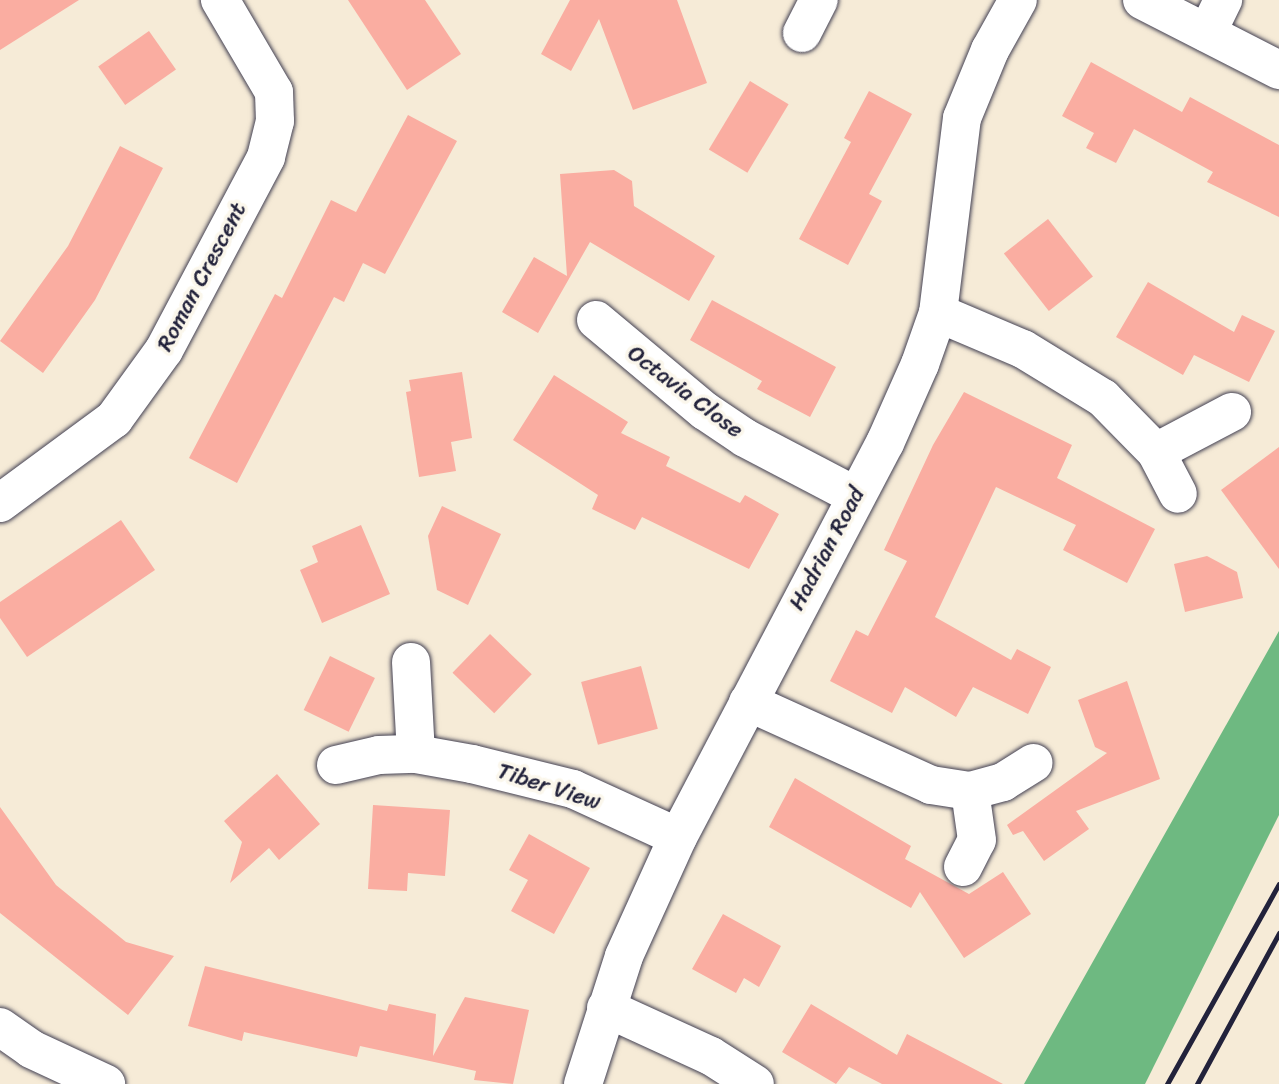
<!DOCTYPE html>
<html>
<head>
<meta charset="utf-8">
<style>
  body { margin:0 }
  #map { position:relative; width:1279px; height:1084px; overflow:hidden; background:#f6ebd7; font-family:Sriracha,sans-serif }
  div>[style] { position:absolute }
  .forest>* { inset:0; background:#6eb981 }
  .building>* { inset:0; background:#faada1; transform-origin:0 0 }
  .roads { filter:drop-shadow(0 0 2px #424052) drop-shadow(0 0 2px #424052) }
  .minor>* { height:38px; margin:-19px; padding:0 19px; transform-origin:19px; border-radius:19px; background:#fff }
  .rail>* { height:5px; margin:-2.5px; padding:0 2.5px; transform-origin:2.5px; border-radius:2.5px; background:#22223b }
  span { translate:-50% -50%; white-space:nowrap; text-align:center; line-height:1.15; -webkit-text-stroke:7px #fbf7ec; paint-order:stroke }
  .street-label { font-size:23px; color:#22223b }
</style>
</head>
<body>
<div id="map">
  <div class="forest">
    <div style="clip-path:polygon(1279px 631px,1279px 815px,1145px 1084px,1024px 1084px)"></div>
  </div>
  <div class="building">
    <div style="clip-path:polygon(0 0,79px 0,0 50px)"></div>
    <div style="clip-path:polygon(348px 0,425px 0,461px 54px,407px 90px)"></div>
    <div style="clip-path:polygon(570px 0,677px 0,707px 83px,633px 110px,599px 19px,571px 71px,541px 54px)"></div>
    <div style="left:149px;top:31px;width:47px;height:62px;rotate:55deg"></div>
    <div style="clip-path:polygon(1091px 62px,1182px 112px,1190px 97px,1279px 145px,1279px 217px,1207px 182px,1213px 172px,1134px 129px,1116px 163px,1086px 148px,1094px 133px,1062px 116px)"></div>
    <div style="left:750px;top:81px;width:45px;height:80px;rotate:31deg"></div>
    <div style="clip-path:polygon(869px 91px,912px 114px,869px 194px,882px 201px,848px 265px,799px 239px,851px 142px,844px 138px)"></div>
    <div style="clip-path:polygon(408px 115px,457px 141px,385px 274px,363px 263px,344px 302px,334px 297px,237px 483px,189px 458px,275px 294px,282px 298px,331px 200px,356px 212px)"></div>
    <div style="clip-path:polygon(120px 146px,163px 168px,95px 300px,43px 373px,0 341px,68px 246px)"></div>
    <div style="clip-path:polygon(614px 170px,632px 181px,634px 206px,715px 256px,689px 301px,590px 242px,538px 333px,502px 312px,534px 257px,567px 276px,560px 174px)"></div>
    <div style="left:1048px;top:219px;width:73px;height:56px;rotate:52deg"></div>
    <div style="clip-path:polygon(1148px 282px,1234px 332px,1242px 315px,1275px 331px,1249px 382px,1194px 355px,1183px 375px,1116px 337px)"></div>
    <div style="clip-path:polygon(712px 300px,836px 367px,810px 417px,757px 389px,762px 381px,690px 340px)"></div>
    <div style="clip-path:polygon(462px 372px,472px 438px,451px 442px,456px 471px,419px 477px,406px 392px,411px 391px,409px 380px)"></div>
    <div style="clip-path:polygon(554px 375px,628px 422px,621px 433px,670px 457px,666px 466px,740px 503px,745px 495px,779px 514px,749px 569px,642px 517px,635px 530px,592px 509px,598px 495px,513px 440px)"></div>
    <div style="clip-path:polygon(964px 392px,1072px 445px,1057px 478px,1155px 529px,1127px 583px,1063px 550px,1076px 525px,996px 487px,935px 617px,1011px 660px,1017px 649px,1051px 667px,1028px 714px,973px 687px,956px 717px,905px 687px,892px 713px,830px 681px,856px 630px,868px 636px,907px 561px,884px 550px,933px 445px)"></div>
    <div style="clip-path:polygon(1279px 447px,1279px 569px,1221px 490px)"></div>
    <div style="clip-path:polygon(442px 506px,501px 534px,468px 605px,437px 590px,428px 536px)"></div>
    <div style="clip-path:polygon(121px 520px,155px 570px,27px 657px,0 618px,0 602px)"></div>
    <div style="clip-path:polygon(361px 525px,390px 594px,322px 623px,300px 570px,318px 562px,312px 546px)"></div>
    <div style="clip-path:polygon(1207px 556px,1237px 572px,1243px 598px,1185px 612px,1174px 564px)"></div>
    <div style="left:490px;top:634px;width:58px;height:54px;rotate:44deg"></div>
    <div style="left:330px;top:656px;width:50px;height:60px;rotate:26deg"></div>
    <div style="left:641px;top:666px;width:65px;height:62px;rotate:75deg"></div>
    <div style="clip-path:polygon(1127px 681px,1160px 779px,1076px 811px,1089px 829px,1044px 861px,1023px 831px,1013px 835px,1007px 825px,1107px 753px,1095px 747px,1078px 700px)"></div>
    <div style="clip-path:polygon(277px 774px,320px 824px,279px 860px,269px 848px,230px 883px,242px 842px,224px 821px)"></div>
    <div style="clip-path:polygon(795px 778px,911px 846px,905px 859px,969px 894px,1003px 872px,1031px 914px,964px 958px,920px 892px,911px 908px,769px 827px)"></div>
    <div style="clip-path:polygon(373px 805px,450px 810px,445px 876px,408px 873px,407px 891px,368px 889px)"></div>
    <div style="clip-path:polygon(0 807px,56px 885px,126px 942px,174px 956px,128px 1015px,0 913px)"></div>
    <div style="clip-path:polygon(529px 834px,590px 868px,554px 934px,511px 911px,528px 880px,509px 870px)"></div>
    <div style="clip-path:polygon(723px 914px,781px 946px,759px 987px,744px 978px,736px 993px,692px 969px)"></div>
    <div style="clip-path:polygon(205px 966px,387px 1011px,389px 1004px,436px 1014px,433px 1056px,465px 997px,529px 1010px,513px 1084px,474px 1080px,476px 1071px,360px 1046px,357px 1057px,244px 1032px,242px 1041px,188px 1026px)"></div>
    <div style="clip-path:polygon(811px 1004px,897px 1055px,907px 1034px,1003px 1084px,882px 1084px,849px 1067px,836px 1084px,782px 1052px)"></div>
  </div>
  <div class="roads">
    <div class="minor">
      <div style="left:1142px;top:0;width:154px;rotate:27.1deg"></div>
      <div style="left:802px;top:33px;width:37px;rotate:-63deg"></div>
      <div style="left:1207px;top:33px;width:37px;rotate:-64deg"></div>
      <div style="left:938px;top:313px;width:92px;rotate:23deg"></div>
      <div style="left:1023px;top:349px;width:94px;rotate:31.5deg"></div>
      <div style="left:1103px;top:398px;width:76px;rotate:45.5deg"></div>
      <div style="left:1156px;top:452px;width:47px;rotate:62.4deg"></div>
      <div style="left:596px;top:320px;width:142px;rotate:39.9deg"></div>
      <div style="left:705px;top:411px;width:48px;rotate:34deg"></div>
      <div style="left:745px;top:438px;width:123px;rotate:27.6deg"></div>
      <div style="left:1156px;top:452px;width:86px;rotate:-27.8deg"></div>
      <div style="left:0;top:503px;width:142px;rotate:-36.4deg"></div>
      <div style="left:114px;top:419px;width:85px;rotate:-54.1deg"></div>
      <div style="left:164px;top:350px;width:218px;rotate:-62.1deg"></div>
      <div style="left:266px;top:157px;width:37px;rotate:-76deg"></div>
      <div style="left:275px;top:121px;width:29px;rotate:-92deg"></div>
      <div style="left:274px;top:92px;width:107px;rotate:-120.4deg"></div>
      <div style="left:411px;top:662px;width:92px;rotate:86.9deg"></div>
      <div style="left:748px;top:702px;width:201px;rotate:24.4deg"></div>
      <div style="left:931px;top:785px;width:39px;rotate:9deg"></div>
      <div style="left:970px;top:791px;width:34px;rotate:-15deg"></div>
      <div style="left:1003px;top:782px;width:36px;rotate:-32deg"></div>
      <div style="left:336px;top:765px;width:44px;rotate:-13.1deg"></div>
      <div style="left:379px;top:755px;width:37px;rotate:-2deg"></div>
      <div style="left:416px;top:754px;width:57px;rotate:10.1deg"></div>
      <div style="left:472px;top:764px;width:104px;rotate:13.9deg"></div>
      <div style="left:573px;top:789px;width:115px;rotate:24.6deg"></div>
      <div style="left:963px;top:867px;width:30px;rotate:-63deg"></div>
      <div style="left:977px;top:840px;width:49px;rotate:-98.1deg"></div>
      <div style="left:606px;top:1008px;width:115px;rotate:24.6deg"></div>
      <div style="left:711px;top:1056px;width:52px;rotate:32.5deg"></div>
      <div style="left:0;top:1027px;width:38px;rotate:35deg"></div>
      <div style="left:31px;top:1049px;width:83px;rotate:25deg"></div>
      <div style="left:583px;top:1084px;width:134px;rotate:-72.2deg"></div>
      <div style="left:624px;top:956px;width:131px;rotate:-65.6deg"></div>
      <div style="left:678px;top:837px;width:445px;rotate:-62.3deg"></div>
      <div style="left:885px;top:443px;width:86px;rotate:-66.1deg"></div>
      <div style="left:920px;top:364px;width:54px;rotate:-70.6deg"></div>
      <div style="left:938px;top:313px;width:196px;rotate:-83deg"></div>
      <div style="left:962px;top:118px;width:74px;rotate:-67.6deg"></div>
      <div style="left:990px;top:50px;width:57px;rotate:-60.8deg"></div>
    </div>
  </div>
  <div class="rail">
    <div style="left:1167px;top:1084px;width:229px;rotate:-60.8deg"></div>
    <div style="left:1197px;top:1084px;width:172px;rotate:-61.5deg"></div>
  </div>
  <div class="street-label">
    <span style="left:202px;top:277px;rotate:-62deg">Roman Crescent</span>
    <span style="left:685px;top:392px;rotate:37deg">Octavia Close</span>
    <span style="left:827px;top:549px;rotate:-62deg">Hadrian Road</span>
    <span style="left:549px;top:787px;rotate:18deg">Tiber View</span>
  </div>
</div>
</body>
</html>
